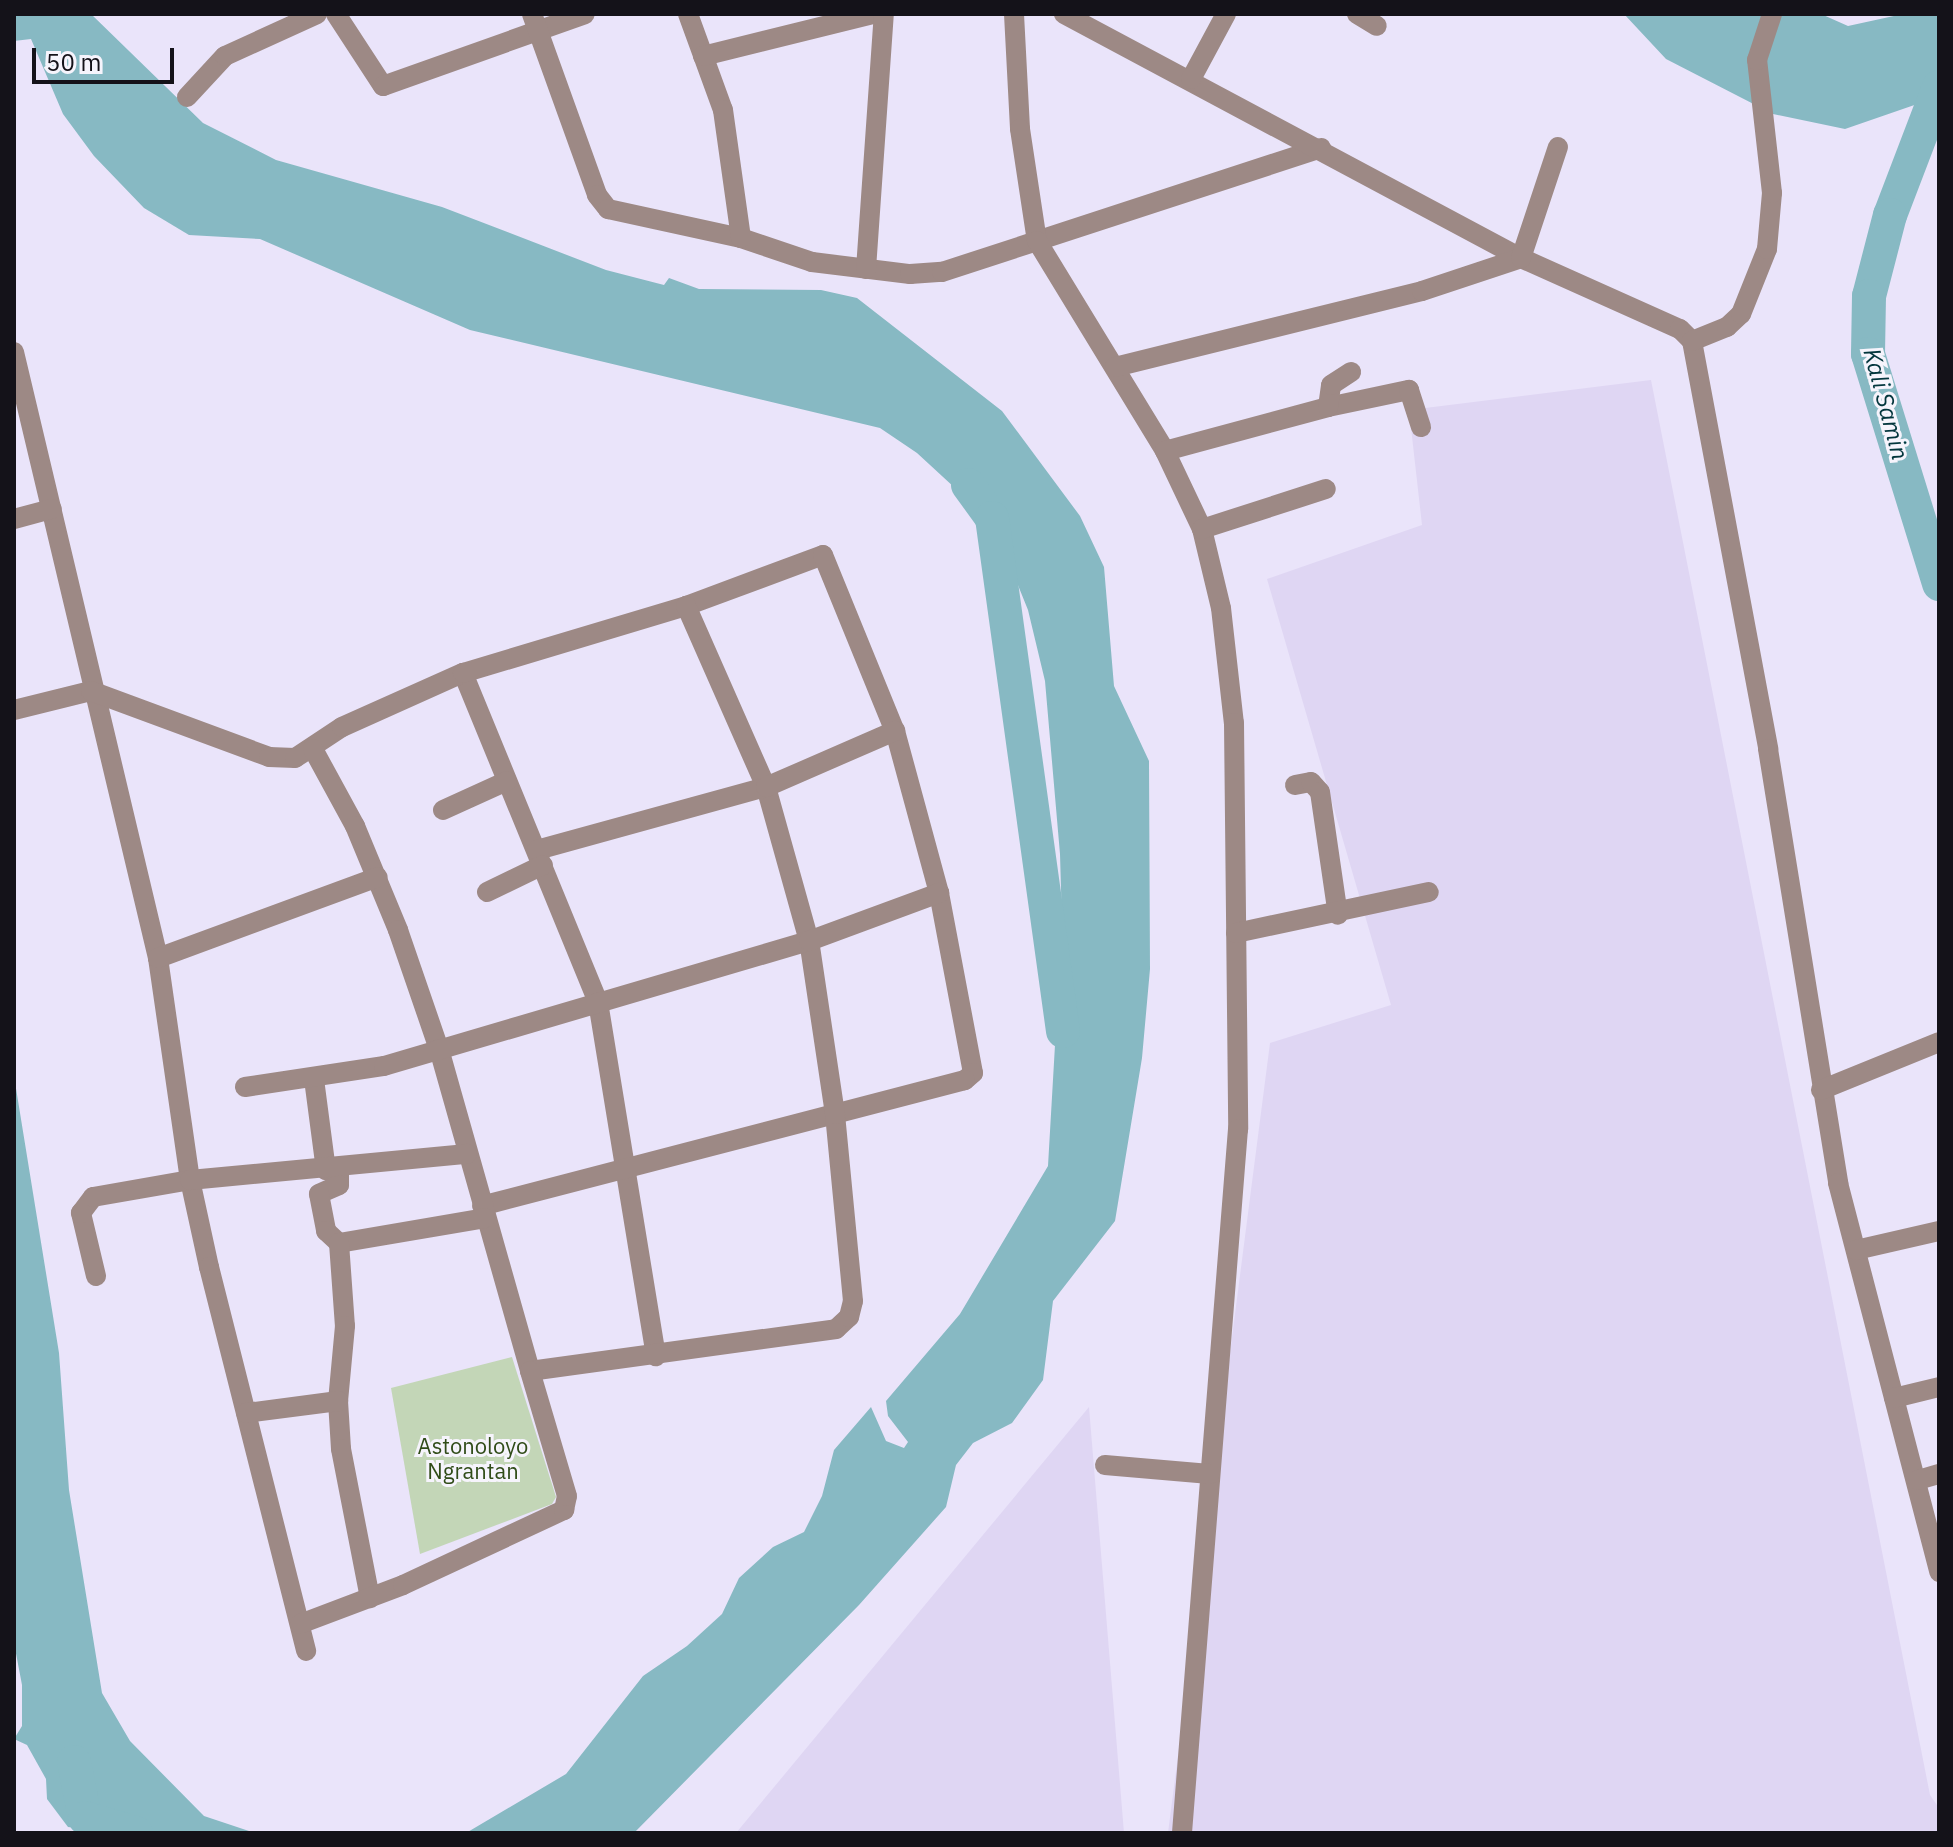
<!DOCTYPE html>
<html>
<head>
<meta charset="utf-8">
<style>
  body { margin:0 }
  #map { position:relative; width:1953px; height:1847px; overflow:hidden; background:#eae4fa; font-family:"IBM Plex Sans",sans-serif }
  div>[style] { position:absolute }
  .built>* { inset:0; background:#dfd6f3 }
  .green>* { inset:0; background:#c3d6b7 }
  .water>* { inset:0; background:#87b9c3 }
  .river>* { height:34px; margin:-17px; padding:0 17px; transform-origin:17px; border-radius:17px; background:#87b9c3 }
  .minor>* { height:20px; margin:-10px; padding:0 10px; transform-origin:10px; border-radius:10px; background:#9d8985 }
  span { translate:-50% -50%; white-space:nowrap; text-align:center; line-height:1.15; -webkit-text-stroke:6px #f6f4fc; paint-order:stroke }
  .park-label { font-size:22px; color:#304c18 }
  .water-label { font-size:24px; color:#03363d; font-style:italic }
  .frame { position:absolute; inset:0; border:16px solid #141219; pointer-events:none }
  .scale { position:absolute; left:32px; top:48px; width:142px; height:36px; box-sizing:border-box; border:4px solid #141219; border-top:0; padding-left:10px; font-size:24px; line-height:28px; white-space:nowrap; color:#141219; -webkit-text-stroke:6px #f6f4fc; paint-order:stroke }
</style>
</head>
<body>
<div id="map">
  <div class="built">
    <div style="clip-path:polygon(1651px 380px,1930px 1795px,1939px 1808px,1939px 1833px,1168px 1833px,1270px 1043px,1391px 1005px,1267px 579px,1422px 525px,1409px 410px)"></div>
    <div style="clip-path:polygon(1089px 1407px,1124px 1833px,736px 1833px)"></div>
  </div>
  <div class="green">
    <div style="clip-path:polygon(512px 1357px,556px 1497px,552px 1504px,420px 1554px,391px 1388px)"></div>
  </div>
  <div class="water">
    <div style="clip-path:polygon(14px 14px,91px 14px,203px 123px,276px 160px,442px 207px,606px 270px,664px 285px,669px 278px,699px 289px,821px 290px,857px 298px,1002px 411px,1080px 516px,1104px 567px,1114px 686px,1149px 761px,1150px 969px,1142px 1058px,1115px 1221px,1053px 1301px,1043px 1380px,1012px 1423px,973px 1443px,956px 1465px,946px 1507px,859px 1605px,634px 1833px,466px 1833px,566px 1774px,643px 1676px,687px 1646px,722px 1614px,739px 1578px,773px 1547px,804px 1532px,822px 1496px,834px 1450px,871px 1407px,886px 1441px,904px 1448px,908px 1442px,888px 1416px,886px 1401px,960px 1314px,1048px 1166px,1062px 924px,1060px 854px,1045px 681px,1028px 610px,993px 523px,917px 453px,880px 428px,470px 330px,260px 239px,189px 235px,144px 208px,94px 156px,63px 114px,31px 39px,14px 41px)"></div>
    <div style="clip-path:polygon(1624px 14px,1821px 14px,1848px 26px,1903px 14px,1939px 14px,1939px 92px,1926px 101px,1845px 129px,1773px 114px,1666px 59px)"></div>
    <div style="clip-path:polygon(14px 1076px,59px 1353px,69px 1490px,102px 1693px,130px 1741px,204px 1816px,255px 1833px,90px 1833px,85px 1806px,78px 1809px,76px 1828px,68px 1827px,47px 1799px,46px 1779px,27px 1745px,14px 1739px,22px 1726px,22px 1685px,14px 1643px)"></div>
  </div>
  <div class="river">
    <div style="left:1939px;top:87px;width:137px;rotate:110.9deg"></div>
    <div style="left:1890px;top:215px;width:84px;rotate:104.5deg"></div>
    <div style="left:1869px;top:296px;width:58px;rotate:91deg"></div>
    <div style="left:1868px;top:354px;width:241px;rotate:72.8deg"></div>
    <div style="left:968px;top:485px;width:41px;rotate:54deg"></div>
    <div style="left:992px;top:518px;width:518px;rotate:82.12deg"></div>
    <div style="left:74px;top:1762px;width:57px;rotate:78.9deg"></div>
    <div style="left:85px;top:1818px;width:53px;rotate:16.4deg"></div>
  </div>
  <div class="minor">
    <div style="left:336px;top:14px;width:86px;rotate:56.9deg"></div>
    <div style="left:383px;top:86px;width:214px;rotate:-19.6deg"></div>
    <div style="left:532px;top:14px;width:192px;rotate:70.2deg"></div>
    <div style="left:597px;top:195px;width:18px;rotate:52deg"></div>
    <div style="left:608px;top:209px;width:136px;rotate:12.3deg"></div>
    <div style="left:741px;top:238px;width:75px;rotate:18.7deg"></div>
    <div style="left:812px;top:262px;width:99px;rotate:7deg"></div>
    <div style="left:910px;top:274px;width:32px;rotate:-4deg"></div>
    <div style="left:942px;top:272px;width:399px;rotate:-18.1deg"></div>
    <div style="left:688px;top:14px;width:102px;rotate:70deg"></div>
    <div style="left:723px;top:110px;width:129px;rotate:82deg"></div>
    <div style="left:1014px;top:14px;width:115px;rotate:87deg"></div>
    <div style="left:1020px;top:129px;width:113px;rotate:81.4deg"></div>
    <div style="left:1037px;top:241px;width:246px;rotate:58.6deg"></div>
    <div style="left:1165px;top:451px;width:86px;rotate:64.6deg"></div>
    <div style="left:1202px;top:529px;width:81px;rotate:76.5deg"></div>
    <div style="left:1221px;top:608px;width:116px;rotate:83.6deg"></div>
    <div style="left:1234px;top:723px;width:406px;rotate:89.4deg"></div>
    <div style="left:1238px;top:1129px;width:706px;rotate:94.55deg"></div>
    <div style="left:1064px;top:14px;width:518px;rotate:28.1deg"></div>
    <div style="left:1521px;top:258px;width:174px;rotate:24.1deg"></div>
    <div style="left:1680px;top:329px;width:17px;rotate:45deg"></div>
    <div style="left:1692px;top:341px;width:415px;rotate:79.4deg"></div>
    <div style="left:1768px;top:749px;width:440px;rotate:80.8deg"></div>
    <div style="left:1838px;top:1183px;width:402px;rotate:75.4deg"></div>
    <div style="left:1357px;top:14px;width:23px;rotate:31deg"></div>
    <div style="left:703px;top:56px;width:175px;rotate:-13.9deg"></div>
    <div style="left:1191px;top:79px;width:74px;rotate:-61.7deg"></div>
    <div style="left:187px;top:97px;width:56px;rotate:-47.2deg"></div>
    <div style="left:225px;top:56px;width:101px;rotate:-24.5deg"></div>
    <div style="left:866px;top:269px;width:256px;rotate:-86deg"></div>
    <div style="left:1692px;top:341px;width:38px;rotate:-22deg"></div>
    <div style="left:1727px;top:327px;width:19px;rotate:-43deg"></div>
    <div style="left:1741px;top:314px;width:70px;rotate:-68.2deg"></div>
    <div style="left:1767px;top:249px;width:56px;rotate:-84.9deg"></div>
    <div style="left:1772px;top:193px;width:134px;rotate:-96.4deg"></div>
    <div style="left:1757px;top:60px;width:48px;rotate:-71.9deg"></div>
    <div style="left:14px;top:352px;width:623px;rotate:76.63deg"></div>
    <div style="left:158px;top:958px;width:224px;rotate:81.8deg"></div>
    <div style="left:190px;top:1180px;width:89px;rotate:77.7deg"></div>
    <div style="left:209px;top:1267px;width:396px;rotate:75.8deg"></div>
    <div style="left:1115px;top:367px;width:316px;rotate:-13.9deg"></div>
    <div style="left:1422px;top:291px;width:104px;rotate:-18.4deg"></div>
    <div style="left:1521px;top:258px;width:117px;rotate:-71.6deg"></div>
    <div style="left:1328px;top:407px;width:83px;rotate:-11.9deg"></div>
    <div style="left:1409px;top:390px;width:39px;rotate:72deg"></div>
    <div style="left:1165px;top:451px;width:169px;rotate:-15.1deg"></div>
    <div style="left:1328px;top:407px;width:22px;rotate:-82deg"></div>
    <div style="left:1331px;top:385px;width:24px;rotate:-33deg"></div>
    <div style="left:14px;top:519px;width:39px;rotate:-15deg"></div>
    <div style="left:1202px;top:529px;width:130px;rotate:-17.9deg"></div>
    <div style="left:463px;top:673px;width:356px;rotate:67.7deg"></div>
    <div style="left:598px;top:1002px;width:359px;rotate:80.7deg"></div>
    <div style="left:14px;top:710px;width:79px;rotate:-13.9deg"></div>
    <div style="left:91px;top:691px;width:190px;rotate:20.3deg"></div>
    <div style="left:269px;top:757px;width:26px;rotate:2deg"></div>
    <div style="left:295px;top:758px;width:56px;rotate:-33.4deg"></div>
    <div style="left:342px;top:727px;width:133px;rotate:-24.1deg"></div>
    <div style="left:463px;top:673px;width:233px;rotate:-16.7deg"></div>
    <div style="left:686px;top:606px;width:146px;rotate:-20.4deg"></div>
    <div style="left:823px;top:555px;width:190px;rotate:67.8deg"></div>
    <div style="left:895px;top:731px;width:168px;rotate:74.8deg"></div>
    <div style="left:939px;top:893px;width:183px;rotate:79.3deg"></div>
    <div style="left:973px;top:1073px;width:11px;rotate:139deg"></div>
    <div style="left:965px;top:1080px;width:499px;rotate:165.4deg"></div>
    <div style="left:313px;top:749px;width:88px;rotate:61.4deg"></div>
    <div style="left:355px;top:826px;width:113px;rotate:67.5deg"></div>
    <div style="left:398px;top:930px;width:126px;rotate:71deg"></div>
    <div style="left:439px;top:1049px;width:335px;rotate:74.2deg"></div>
    <div style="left:530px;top:1371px;width:309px;rotate:-7.8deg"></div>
    <div style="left:836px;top:1329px;width:18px;rotate:-43deg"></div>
    <div style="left:849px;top:1317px;width:16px;rotate:-76deg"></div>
    <div style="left:853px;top:1301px;width:188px;rotate:-95.5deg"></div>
    <div style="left:835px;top:1114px;width:175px;rotate:-98.5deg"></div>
    <div style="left:809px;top:941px;width:160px;rotate:-105.6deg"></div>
    <div style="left:766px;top:787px;width:198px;rotate:-113.8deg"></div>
    <div style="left:1295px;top:785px;width:16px;rotate:-11deg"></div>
    <div style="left:1311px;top:782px;width:13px;rotate:48deg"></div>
    <div style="left:1320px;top:792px;width:124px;rotate:81.7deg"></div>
    <div style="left:443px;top:810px;width:70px;rotate:-24.4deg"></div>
    <div style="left:537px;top:850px;width:238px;rotate:-15.4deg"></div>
    <div style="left:766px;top:787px;width:141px;rotate:-23.5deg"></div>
    <div style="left:487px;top:892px;width:62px;rotate:-25.7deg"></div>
    <div style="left:1236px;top:933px;width:197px;rotate:-12deg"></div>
    <div style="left:158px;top:958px;width:234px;rotate:-20.2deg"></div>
    <div style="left:314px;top:1079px;width:92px;rotate:82.5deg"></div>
    <div style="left:245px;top:1087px;width:141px;rotate:-8.6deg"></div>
    <div style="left:384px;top:1066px;width:443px;rotate:-16.4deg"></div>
    <div style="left:809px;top:941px;width:139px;rotate:-20.3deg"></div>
    <div style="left:1821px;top:1090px;width:127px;rotate:-22.1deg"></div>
    <div style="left:339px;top:1169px;width:16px;rotate:90deg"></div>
    <div style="left:339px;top:1185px;width:22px;rotate:156deg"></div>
    <div style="left:319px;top:1194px;width:38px;rotate:79deg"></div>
    <div style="left:326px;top:1231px;width:18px;rotate:43deg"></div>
    <div style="left:339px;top:1243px;width:148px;rotate:-9.7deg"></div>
    <div style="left:339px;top:1243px;width:83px;rotate:85.9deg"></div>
    <div style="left:345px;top:1326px;width:75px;rotate:95.3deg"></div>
    <div style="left:338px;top:1401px;width:48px;rotate:86.4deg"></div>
    <div style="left:341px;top:1449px;width:152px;rotate:79deg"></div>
    <div style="left:1856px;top:1250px;width:85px;rotate:-12.9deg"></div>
    <div style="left:96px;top:1276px;width:65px;rotate:-103.4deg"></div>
    <div style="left:81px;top:1213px;width:20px;rotate:-53deg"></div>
    <div style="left:93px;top:1197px;width:98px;rotate:-9.9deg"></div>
    <div style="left:190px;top:1180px;width:278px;rotate:-5.4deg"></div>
    <div style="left:1894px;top:1398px;width:46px;rotate:-13.7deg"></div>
    <div style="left:246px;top:1413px;width:93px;rotate:-7.4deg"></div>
    <div style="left:1105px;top:1465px;width:105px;rotate:4.9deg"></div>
    <div style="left:1918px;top:1480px;width:22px;rotate:-16deg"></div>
    <div style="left:300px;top:1624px;width:110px;rotate:-20.7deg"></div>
    <div style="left:403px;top:1585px;width:178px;rotate:-25deg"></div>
    <div style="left:564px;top:1510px;width:14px;rotate:-78deg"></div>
    <div style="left:567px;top:1496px;width:130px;rotate:-106.5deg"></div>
  </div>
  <div class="park-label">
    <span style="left:473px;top:1458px">Astonoloyo<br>Ngrantan</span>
  </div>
  <div class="water-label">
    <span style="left:1886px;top:404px;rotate:75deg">Kali Samin</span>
  </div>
  <div class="frame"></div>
  <div class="scale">50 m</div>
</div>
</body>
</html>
